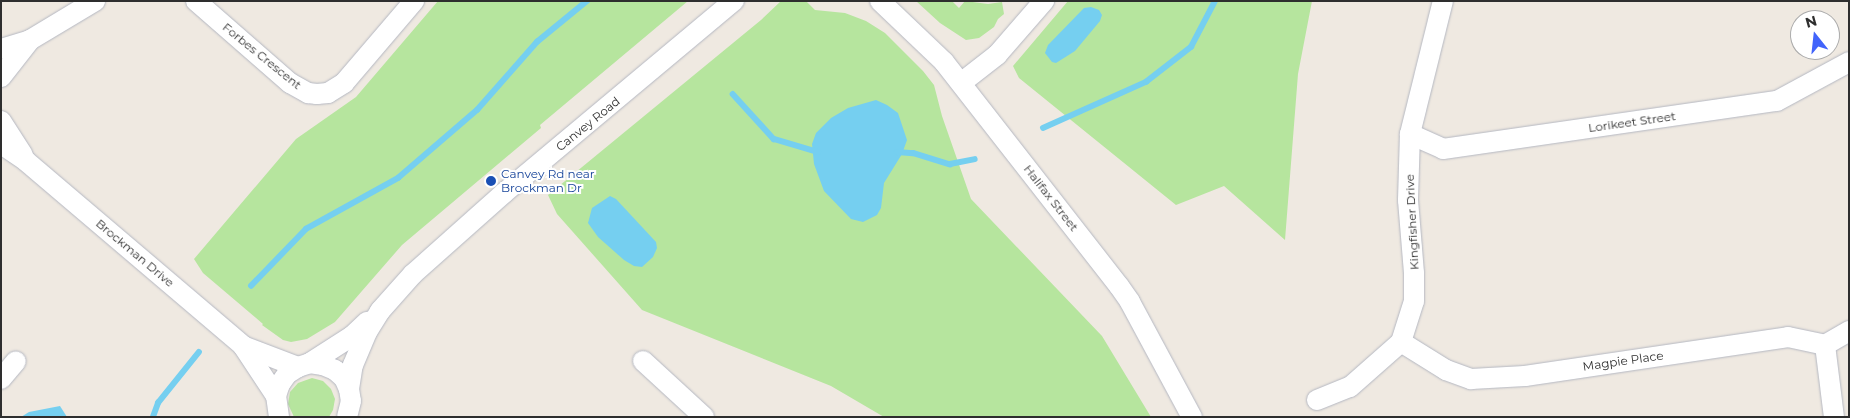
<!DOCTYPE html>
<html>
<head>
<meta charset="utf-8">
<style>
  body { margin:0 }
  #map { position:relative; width:1850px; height:418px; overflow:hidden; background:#efe9e1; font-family:Montserrat,sans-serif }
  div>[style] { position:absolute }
  .green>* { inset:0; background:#b6e59e }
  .water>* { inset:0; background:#75cff0 }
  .stream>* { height:5.5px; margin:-2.75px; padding:0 2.75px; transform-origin:2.75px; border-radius:2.75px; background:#75cff0 }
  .roads { filter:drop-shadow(0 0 1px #b4b7c1) drop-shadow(0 0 1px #b4b7c1) }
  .minor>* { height:20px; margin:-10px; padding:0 10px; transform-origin:10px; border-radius:10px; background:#fff }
  .dots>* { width:14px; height:14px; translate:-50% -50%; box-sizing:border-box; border:2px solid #fff; border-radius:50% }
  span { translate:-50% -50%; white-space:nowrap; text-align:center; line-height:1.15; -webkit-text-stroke:4px #fff; paint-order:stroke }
  .street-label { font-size:12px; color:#2e2e2e }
  .transit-label { font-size:12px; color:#164399 }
  .left { translate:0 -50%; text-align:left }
  .frame { position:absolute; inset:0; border:2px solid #2e2e2e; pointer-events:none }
  .north { position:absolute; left:1790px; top:10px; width:50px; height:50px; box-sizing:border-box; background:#fff; border:1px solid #ababab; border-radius:50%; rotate:344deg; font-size:14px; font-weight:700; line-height:20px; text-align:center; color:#2e2e2e }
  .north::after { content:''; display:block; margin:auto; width:18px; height:22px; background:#4264fb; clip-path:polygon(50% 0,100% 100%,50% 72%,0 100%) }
</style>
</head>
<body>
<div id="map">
  <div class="green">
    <div style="clip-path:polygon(438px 1px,688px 1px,540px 125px,541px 128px,402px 245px,335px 322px,307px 339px,291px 342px,283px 340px,262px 325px,263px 324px,203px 273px,194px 259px,296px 139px,356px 97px)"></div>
    <div style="clip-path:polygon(781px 1px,806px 1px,815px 10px,845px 13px,866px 21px,885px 33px,923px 71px,934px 85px,942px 116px,971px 199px,1102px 336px,1151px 417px,884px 417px,831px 386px,642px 310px,557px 214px,548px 195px,761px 20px)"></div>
    <div style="clip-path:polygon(916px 1px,952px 1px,959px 8px,965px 1px,988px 4px,1002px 2px,1004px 14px,998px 19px,994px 27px,979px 38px,966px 40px,940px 23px)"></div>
    <div style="clip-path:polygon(1068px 1px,1312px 1px,1298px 74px,1285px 240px,1224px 186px,1176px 205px,1019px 78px,1013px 66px)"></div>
    <div style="clip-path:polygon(312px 378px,323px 381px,331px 389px,335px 399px,333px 410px,329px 417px,294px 417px,288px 404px,290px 392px,298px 383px)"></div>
  </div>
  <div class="water">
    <div style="clip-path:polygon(1091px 7px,1099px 10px,1102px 15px,1100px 21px,1075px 51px,1056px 63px,1052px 62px,1045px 53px,1048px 45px,1084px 8px)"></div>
    <div style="clip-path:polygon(876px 100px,887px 105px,898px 113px,907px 140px,902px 154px,884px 183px,881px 208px,877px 215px,863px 222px,851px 219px,824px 191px,814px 164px,812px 144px,816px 133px,831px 118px,848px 108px)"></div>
    <div style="clip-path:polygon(610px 196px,616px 199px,656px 242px,657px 248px,653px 257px,642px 267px,634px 266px,624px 260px,598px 237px,588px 223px,592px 208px)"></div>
    <div style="clip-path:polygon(60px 406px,67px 417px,21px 417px,29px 412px)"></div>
  </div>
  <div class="stream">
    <div style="left:733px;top:94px;width:61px;rotate:47.7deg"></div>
    <div style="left:774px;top:139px;width:46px;rotate:16.5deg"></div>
    <div style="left:1043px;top:128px;width:113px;rotate:-24.1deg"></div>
    <div style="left:1146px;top:82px;width:57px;rotate:-37.9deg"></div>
    <div style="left:1191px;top:47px;width:52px;rotate:-62.4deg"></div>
    <div style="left:897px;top:152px;width:16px;rotate:4deg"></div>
    <div style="left:913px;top:153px;width:39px;rotate:17deg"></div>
    <div style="left:950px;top:164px;width:25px;rotate:-11deg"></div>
    <div style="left:251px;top:286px;width:79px;rotate:-46deg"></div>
    <div style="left:306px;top:229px;width:105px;rotate:-29deg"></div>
    <div style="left:398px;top:178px;width:104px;rotate:-40.7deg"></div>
    <div style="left:477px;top:110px;width:91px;rotate:-48.6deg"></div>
    <div style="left:537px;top:42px;width:65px;rotate:-39.4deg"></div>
    <div style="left:153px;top:417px;width:15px;rotate:-70deg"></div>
    <div style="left:158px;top:403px;width:65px;rotate:-51.2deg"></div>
  </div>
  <div class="roads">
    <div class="minor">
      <div style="left:196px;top:1px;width:125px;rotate:41.1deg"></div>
      <div style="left:290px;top:83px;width:21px;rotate:29deg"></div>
      <div style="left:308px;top:93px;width:9px;rotate:6deg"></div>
      <div style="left:317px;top:94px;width:11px;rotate:-5deg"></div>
      <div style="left:328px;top:93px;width:19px;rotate:-32deg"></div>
      <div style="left:344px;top:83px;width:108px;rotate:-49.5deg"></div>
      <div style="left:880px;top:1px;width:88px;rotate:43.6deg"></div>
      <div style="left:944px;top:62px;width:284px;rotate:52deg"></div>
      <div style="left:1119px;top:286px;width:19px;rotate:55deg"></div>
      <div style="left:1130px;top:302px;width:131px;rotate:61.7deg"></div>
      <div style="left:1px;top:49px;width:30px;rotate:-17deg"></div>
      <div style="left:30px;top:40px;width:76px;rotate:-31deg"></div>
      <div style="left:1px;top:77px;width:47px;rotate:-51.9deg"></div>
      <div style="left:961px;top:83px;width:46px;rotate:-37.9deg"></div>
      <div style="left:997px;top:55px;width:72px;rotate:-49deg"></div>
      <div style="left:1px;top:121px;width:40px;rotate:57.1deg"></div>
      <div style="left:1410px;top:134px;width:36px;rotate:24deg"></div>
      <div style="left:1443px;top:149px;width:337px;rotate:-8.2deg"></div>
      <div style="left:1777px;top:101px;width:82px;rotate:-28.4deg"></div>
      <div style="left:1px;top:144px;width:30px;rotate:34deg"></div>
      <div style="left:26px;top:161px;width:285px;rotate:40.4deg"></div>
      <div style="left:243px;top:346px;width:60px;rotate:56.6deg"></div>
      <div style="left:1401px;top:342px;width:53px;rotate:31.9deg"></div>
      <div style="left:1446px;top:370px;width:27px;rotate:20deg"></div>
      <div style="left:1471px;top:379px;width:54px;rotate:-3.2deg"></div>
      <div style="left:1525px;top:376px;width:266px;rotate:-8.4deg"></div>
      <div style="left:1788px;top:337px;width:38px;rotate:12deg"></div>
      <div style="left:1825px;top:345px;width:28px;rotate:-30deg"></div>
      <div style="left:1825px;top:345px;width:73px;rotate:82.9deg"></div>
      <div style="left:243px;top:346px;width:59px;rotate:20.9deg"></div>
      <div style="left:643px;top:361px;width:83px;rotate:42.6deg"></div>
      <div style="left:310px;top:363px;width:50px;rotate:-32.7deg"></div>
      <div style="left:352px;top:336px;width:21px;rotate:-43deg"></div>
      <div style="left:1px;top:379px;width:23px;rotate:-50deg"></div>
      <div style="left:349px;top:389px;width:24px;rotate:-81deg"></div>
      <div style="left:353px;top:365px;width:36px;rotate:-67deg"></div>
      <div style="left:367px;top:332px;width:25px;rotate:-58deg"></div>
      <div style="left:380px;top:311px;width:50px;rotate:-48.3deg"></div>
      <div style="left:413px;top:274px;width:122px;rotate:-41.7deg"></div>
      <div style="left:504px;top:193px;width:300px;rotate:-39.9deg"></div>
      <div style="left:1317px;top:400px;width:35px;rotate:-22deg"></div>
      <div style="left:1350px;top:387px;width:68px;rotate:-41.4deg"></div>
      <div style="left:1401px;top:342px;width:43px;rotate:-72.4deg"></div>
      <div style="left:1414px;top:301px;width:28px;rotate:-90deg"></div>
      <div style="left:1414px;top:273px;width:73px;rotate:-94.7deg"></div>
      <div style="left:1408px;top:200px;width:66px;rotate:-88.3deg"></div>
      <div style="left:1410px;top:134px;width:137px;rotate:-76.1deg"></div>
      <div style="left:279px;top:417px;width:21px;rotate:-98deg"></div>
      <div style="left:276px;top:396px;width:13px;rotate:-72deg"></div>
      <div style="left:280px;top:384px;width:12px;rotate:-55deg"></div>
      <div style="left:287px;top:374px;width:13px;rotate:-32deg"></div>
      <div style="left:298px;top:367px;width:13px;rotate:-18deg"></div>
      <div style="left:310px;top:363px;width:13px;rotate:9deg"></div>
      <div style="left:323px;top:365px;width:13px;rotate:23deg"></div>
      <div style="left:335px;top:370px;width:12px;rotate:42deg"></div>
      <div style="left:344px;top:378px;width:12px;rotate:66deg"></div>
      <div style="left:349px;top:389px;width:12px;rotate:81deg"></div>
      <div style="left:351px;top:401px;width:16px;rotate:104deg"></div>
    </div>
  </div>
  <div class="dots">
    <div style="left:491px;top:181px;background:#1a4fb4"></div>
  </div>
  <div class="street-label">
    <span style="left:262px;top:56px;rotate:39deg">Forbes Crescent</span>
    <span style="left:1632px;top:122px;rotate:-8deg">Lorikeet Street</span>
    <span style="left:588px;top:124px;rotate:-39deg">Canvey Road</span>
    <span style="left:1051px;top:198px;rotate:52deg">Halifax Street</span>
    <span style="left:1412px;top:222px;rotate:-93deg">Kingfisher Drive</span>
    <span style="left:135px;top:253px;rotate:40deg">Brockman Drive</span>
    <span style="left:1623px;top:361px;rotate:-8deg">Magpie Place</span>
  </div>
  <div class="transit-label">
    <span class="left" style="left:501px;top:181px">Canvey Rd near<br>Brockman Dr</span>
  </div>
  <div class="frame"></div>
  <div class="north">N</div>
</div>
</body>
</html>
